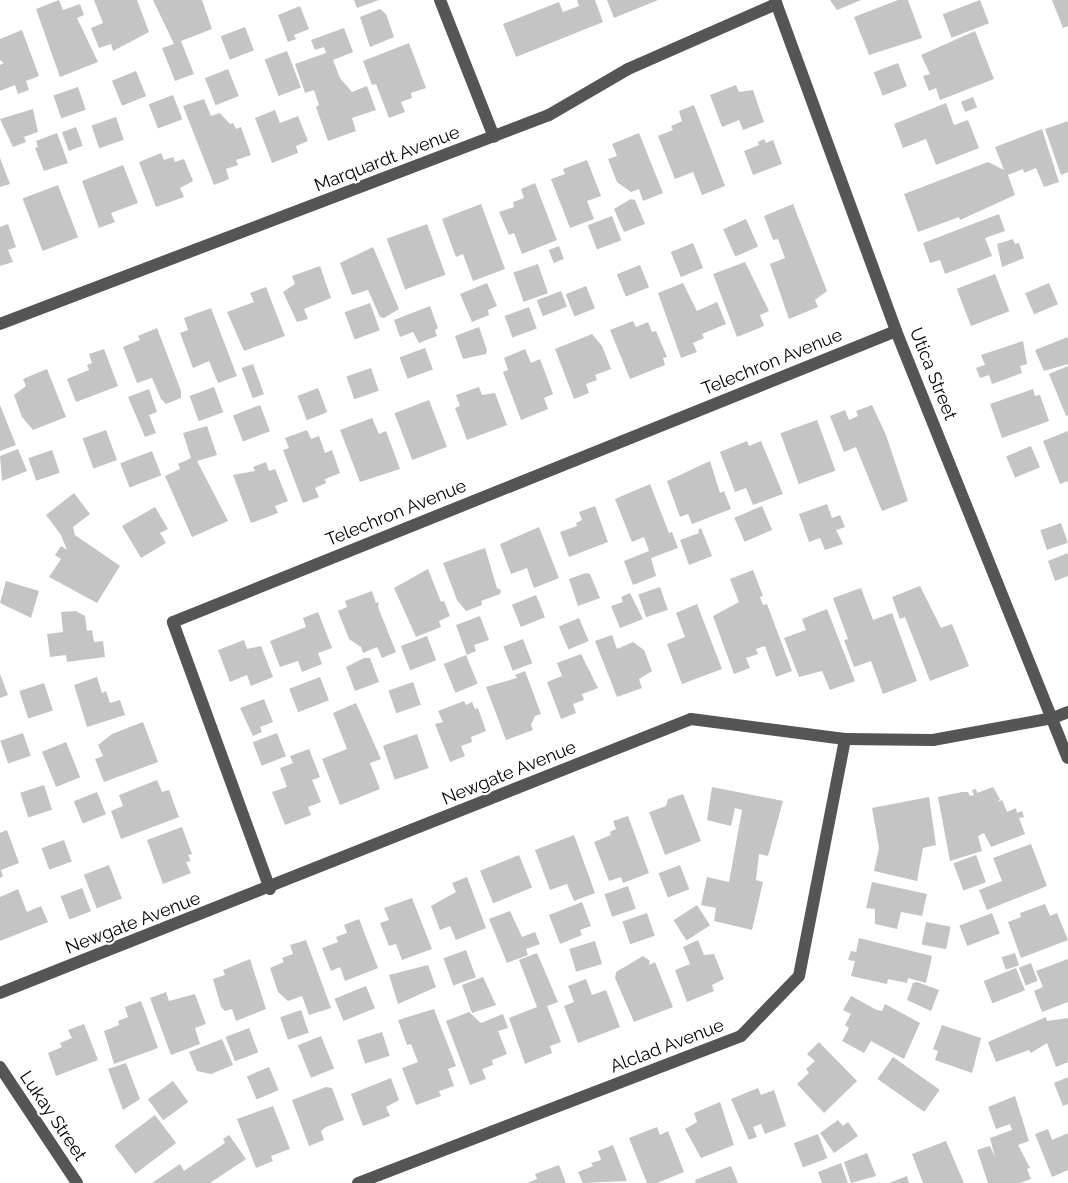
<!DOCTYPE html>
<html>
<head>
<meta charset="utf-8">
<style>
  body { margin:0 }
  #map { position:relative; width:1068px; height:1183px; overflow:hidden; background:#fff; font-family:Raleway,sans-serif }
  div>[style] { position:absolute }
  .building>* { inset:0; background:#c4c4c4; transform-origin:0 0 }
  .minor>* { height:12px; margin:-6px; padding:0 6px; transform-origin:6px; border-radius:6px; background:#555 }
  span { translate:-50% -50%; white-space:nowrap; text-align:center; line-height:1.15; -webkit-text-stroke:4.5px #fff; paint-order:stroke }
  .street-label { font-size:18px; color:#000 }
</style>
</head>
<body>
<div id="map">
  <div class="building">
    <div style="clip-path:polygon(59px 0,63px 10px,80px 4px,84px 15px,77px 18px,98px 62px,60px 77px,36px 9px)"></div>
    <div style="clip-path:polygon(94px 0,137px 0,149px 32px,113px 51px,111px 44px,99px 48px,91px 28px,103px 23px)"></div>
    <div style="clip-path:polygon(153px 0,202px 0,212px 29px,181px 41px,194px 74px,175px 81px,162px 48px,174px 44px)"></div>
    <div style="clip-path:polygon(354px 0,379px 0,357px 8px)"></div>
    <div style="clip-path:polygon(577px 0,595px 0,603px 22px,516px 57px,503px 24px,559px 2px,563px 12px,579px 6px)"></div>
    <div style="clip-path:polygon(607px 0,658px 0,614px 18px)"></div>
    <div style="clip-path:polygon(830px 0,861px 0,837px 10px)"></div>
    <div style="clip-path:polygon(898px 0,908px 0,922px 38px,869px 55px,854px 17px)"></div>
    <div style="left:980px;top:0;width:25px;height:40px;rotate:69deg"></div>
    <div style="clip-path:polygon(1052px 0,1068px 0,1068px 26px,1063px 28px)"></div>
    <div style="clip-path:polygon(300px 6px,309px 29px,294px 35px,296px 39px,288px 42px,278px 15px)"></div>
    <div style="clip-path:polygon(380px 9px,386px 14px,394px 37px,370px 47px,360px 17px)"></div>
    <div style="left:245px;top:27px;width:25px;height:26px;rotate:69deg"></div>
    <div style="clip-path:polygon(344px 28px,353px 52px,333px 60px,340px 78px,352px 92px,367px 86px,376px 110px,352px 118px,356px 131px,328px 141px,316px 107px,319px 105px,314px 90px,305px 93px,295px 64px,326px 53px,324px 47px,315px 50px,311px 40px)"></div>
    <div style="clip-path:polygon(22px 30px,39px 76px,26px 81px,29px 90px,18px 94px,15px 85px,0 91px,0 65px,4px 63px,0 60px,0 39px)"></div>
    <div style="clip-path:polygon(975px 31px,994px 79px,940px 100px,936px 88px,929px 91px,923px 76px,930px 74px,921px 55px)"></div>
    <div style="clip-path:polygon(409px 43px,426px 88px,411px 93px,412px 98px,401px 102px,405px 112px,389px 118px,376px 84px,372px 85px,363px 61px)"></div>
    <div style="left:287px;top:51px;width:39px;height:24px;rotate:69deg"></div>
    <div style="left:898px;top:63px;width:25px;height:26px;rotate:69deg"></div>
    <div style="left:228px;top:69px;width:29px;height:25px;rotate:68deg"></div>
    <div style="left:136px;top:71px;width:27px;height:26px;rotate:68deg"></div>
    <div style="clip-path:polygon(736px 85px,739px 92px,753px 90px,764px 122px,743px 130px,739px 120px,722px 127px,710px 95px)"></div>
    <div style="left:78px;top:87px;width:24px;height:26px;rotate:71deg"></div>
    <div style="left:173px;top:95px;width:26px;height:26px;rotate:69deg"></div>
    <div style="left:973px;top:97px;width:11px;height:13px;rotate:68deg"></div>
    <div style="clip-path:polygon(204px 99px,211px 116px,220px 113px,230px 124px,233px 123px,236px 129px,241px 127px,251px 155px,236px 160px,238px 165px,226px 169px,229px 179px,214px 185px,183px 106px)"></div>
    <div style="clip-path:polygon(946px 103px,954px 125px,968px 120px,979px 148px,936px 165px,926px 139px,903px 148px,894px 124px)"></div>
    <div style="clip-path:polygon(694px 105px,725px 186px,702px 195px,693px 172px,675px 179px,658px 136px,673px 130px,671px 126px,682px 121px,679px 111px)"></div>
    <div style="clip-path:polygon(33px 109px,38px 132px,24px 137px,26px 142px,13px 147px,0 119px)"></div>
    <div style="clip-path:polygon(275px 110px,280px 123px,298px 116px,308px 141px,296px 146px,298px 153px,272px 163px,255px 118px)"></div>
    <div style="left:116px;top:117px;width:24px;height:26px;rotate:71deg"></div>
    <div style="clip-path:polygon(1068px 121px,1068px 172px,1061px 175px,1045px 129px)"></div>
    <div style="left:76px;top:127px;width:20px;height:15px;rotate:70deg"></div>
    <div style="clip-path:polygon(1042px 129px,1059px 182px,1044px 187px,1036px 168px,1024px 173px,1023px 169px,1008px 175px,1015px 195px,960px 220px,959px 217px,918px 232px,904px 194px,988px 162px,1004px 170px,995px 147px)"></div>
    <div style="clip-path:polygon(57px 133px,68px 163px,44px 171px,35px 148px,38px 147px,36px 141px)"></div>
    <div style="clip-path:polygon(639px 133px,663px 193px,643px 201px,639px 189px,631px 192px,617px 182px,608px 159px,617px 156px,612px 144px)"></div>
    <div style="clip-path:polygon(764px 139px,766px 143px,773px 140px,782px 164px,753px 175px,744px 151px,759px 145px,758px 142px)"></div>
    <div style="clip-path:polygon(161px 153px,164px 160px,173px 157px,175px 162px,184px 159px,193px 181px,180px 188px,184px 197px,156px 207px,139px 162px)"></div>
    <div style="clip-path:polygon(0 158px,10px 184px,0 187px)"></div>
    <div style="clip-path:polygon(587px 160px,601px 196px,587px 201px,594px 219px,570px 228px,551px 179px,565px 174px,563px 169px)"></div>
    <div style="clip-path:polygon(123px 165px,138px 203px,111px 213px,115px 222px,99px 228px,82px 181px)"></div>
    <div style="clip-path:polygon(535px 183px,557px 240px,522px 254px,514px 233px,509px 235px,499px 212px,514px 207px,513px 202px,524px 198px,521px 189px)"></div>
    <div style="left:58px;top:185px;width:56px;height:38px;rotate:69deg"></div>
    <div style="clip-path:polygon(631px 199px,635px 200px,645px 224px,624px 232px,614px 209px)"></div>
    <div style="clip-path:polygon(481px 204px,505px 269px,473px 281px,463px 254px,456px 257px,442px 219px)"></div>
    <div style="clip-path:polygon(793px 204px,827px 291px,815px 300px,818px 307px,789px 319px,770px 264px,785px 258px,778px 239px,773px 240px,764px 216px)"></div>
    <div style="clip-path:polygon(999px 214px,1005px 231px,985px 238px,992px 256px,945px 274px,940px 260px,930px 263px,923px 243px)"></div>
    <div style="left:612px;top:216px;width:26px;height:26px;rotate:69deg"></div>
    <div style="left:746px;top:219px;width:30px;height:25px;rotate:66deg"></div>
    <div style="clip-path:polygon(8px 224px,16px 247px,8px 250px,13px 262px,0 266px,0 227px)"></div>
    <div style="left:427px;top:224px;width:54px;height:43px;rotate:70deg"></div>
    <div style="clip-path:polygon(1013px 239px,1015px 244px,1019px 243px,1024px 258px,1002px 267px,997px 244px)"></div>
    <div style="left:693px;top:243px;width:27px;height:24px;rotate:68deg"></div>
    <div style="left:559px;top:246px;width:14px;height:11px;rotate:69deg"></div>
    <div style="clip-path:polygon(373px 247px,399px 309px,384px 318px,380px 317px,368px 290px,352px 295px,340px 263px)"></div>
    <div style="clip-path:polygon(745px 262px,769px 311px,760px 315px,764px 326px,737px 337px,713px 274px)"></div>
    <div style="left:538px;top:264px;width:31px;height:26px;rotate:71deg"></div>
    <div style="left:640px;top:265px;width:24px;height:25px;rotate:68deg"></div>
    <div style="clip-path:polygon(320px 266px,331px 298px,304px 309px,308px 319px,297px 322px,283px 292px,295px 284px,292px 276px)"></div>
    <div style="left:995px;top:274px;width:40px;height:41px;rotate:69deg"></div>
    <div style="clip-path:polygon(487px 283px,497px 306px,488px 310px,489px 315px,472px 322px,460px 294px)"></div>
    <div style="clip-path:polygon(683px 283px,697px 311px,717px 302px,726px 324px,702px 334px,704px 338px,693px 343px,697px 352px,681px 358px,658px 293px)"></div>
    <div style="left:1049px;top:283px;width:23px;height:26px;rotate:67deg"></div>
    <div style="left:586px;top:286px;width:24px;height:22px;rotate:68deg"></div>
    <div style="clip-path:polygon(266px 287px,285px 336px,244px 351px,227px 312px,254px 302px,250px 293px)"></div>
    <div style="left:561px;top:291px;width:17px;height:26px;rotate:69deg"></div>
    <div style="left:370px;top:303px;width:29px;height:27px;rotate:70deg"></div>
    <div style="clip-path:polygon(430px 306px,438px 328px,435px 330px,437px 336px,419px 343px,413px 332px,400px 337px,394px 320px)"></div>
    <div style="left:529px;top:307px;width:23px;height:26px;rotate:70deg"></div>
    <div style="clip-path:polygon(211px 308px,237px 376px,218px 383px,209px 361px,193px 368px,180px 333px,188px 330px,184px 318px)"></div>
    <div style="clip-path:polygon(633px 321px,636px 327px,648px 322px,652px 332px,656px 331px,667px 357px,663px 358px,665px 365px,630px 379px,610px 330px)"></div>
    <div style="clip-path:polygon(479px 327px,487px 350px,486px 354px,463px 359px,455px 336px)"></div>
    <div style="clip-path:polygon(157px 328px,181px 391px,181px 398px,166px 404px,161px 399px,152px 378px,137px 383px,123px 347px,140px 340px,138px 336px)"></div>
    <div style="clip-path:polygon(592px 334px,602px 346px,611px 369px,595px 375px,597px 380px,586px 384px,589px 393px,574px 399px,555px 349px)"></div>
    <div style="clip-path:polygon(1068px 337px,1068px 364px,1044px 371px,1035px 350px)"></div>
    <div style="clip-path:polygon(1023px 341px,1027px 364px,1020px 366px,1022px 373px,992px 384px,989px 375px,980px 378px,976px 368px,985px 365px,981px 355px)"></div>
    <div style="left:425px;top:348px;width:23px;height:27px;rotate:70deg"></div>
    <div style="clip-path:polygon(104px 349px,118px 386px,76px 402px,67px 379px,89px 370px,87px 365px,92px 363px,89px 354px)"></div>
    <div style="clip-path:polygon(525px 349px,531px 363px,540px 359px,553px 394px,544px 398px,548px 409px,521px 420px,503px 372px,508px 370px,504px 358px)"></div>
    <div style="left:253px;top:364px;width:32px;height:12px;rotate:70deg"></div>
    <div style="clip-path:polygon(1068px 366px,1068px 415px,1066px 416px,1049px 374px)"></div>
    <div style="left:371px;top:368px;width:24px;height:26px;rotate:71deg"></div>
    <div style="clip-path:polygon(47px 369px,66px 417px,33px 430px,22px 417px,14px 395px,26px 386px,23px 379px)"></div>
    <div style="left:214px;top:387px;width:27px;height:26px;rotate:70deg"></div>
    <div style="clip-path:polygon(479px 387px,482px 395px,495px 393px,507px 425px,467px 440px,455px 408px,460px 406px,456px 395px)"></div>
    <div style="left:318px;top:388px;width:26px;height:22px;rotate:69deg"></div>
    <div style="clip-path:polygon(149px 389px,157px 412px,149px 415px,156px 433px,145px 437px,128px 397px)"></div>
    <div style="clip-path:polygon(1033px 389px,1035px 396px,1040px 395px,1049px 421px,1002px 438px,990px 404px)"></div>
    <div style="left:429px;top:400px;width:50px;height:37px;rotate:69deg"></div>
    <div style="clip-path:polygon(0 405px,16px 445px,0 451px)"></div>
    <div style="left:260px;top:405px;width:28px;height:29px;rotate:69deg"></div>
    <div style="clip-path:polygon(872px 405px,886px 435px,908px 501px,882px 511px,856px 447px,844px 452px,830px 416px,845px 410px,849px 420px,858px 416px,856px 411px)"></div>
    <div style="clip-path:polygon(372px 418px,379px 434px,386px 431px,400px 469px,360px 482px,340px 430px)"></div>
    <div style="left:817px;top:420px;width:54px;height:39px;rotate:70deg"></div>
    <div style="clip-path:polygon(207px 426px,217px 455px,197px 461px,228px 521px,192px 537px,165px 476px,180px 469px,178px 464px,191px 458px,183px 433px)"></div>
    <div style="left:106px;top:430px;width:32px;height:25px;rotate:70deg"></div>
    <div style="clip-path:polygon(307px 430px,311px 439px,319px 436px,325px 453px,332px 450px,340px 473px,325px 479px,326px 483px,315px 488px,319px 497px,303px 503px,283px 450px,289px 448px,285px 438px)"></div>
    <div style="clip-path:polygon(1068px 431px,1068px 481px,1060px 484px,1043px 441px)"></div>
    <div style="clip-path:polygon(747px 441px,749px 446px,761px 441px,783px 494px,753px 505px,746px 488px,735px 492px,720px 452px)"></div>
    <div style="left:1031px;top:446px;width:23px;height:27px;rotate:67deg"></div>
    <div style="clip-path:polygon(18px 449px,27px 471px,2px 481px,0 456px)"></div>
    <div style="left:52px;top:450px;width:24px;height:25px;rotate:71deg"></div>
    <div style="left:152px;top:451px;width:26px;height:34px;rotate:69deg"></div>
    <div style="clip-path:polygon(710px 461px,720px 493px,724px 491px,731px 509px,692px 524px,688px 514px,680px 517px,667px 481px)"></div>
    <div style="clip-path:polygon(266px 462px,269px 471px,275px 469px,288px 501px,275px 506px,278px 513px,251px 523px,233px 475px,255px 471px,253px 467px)"></div>
    <div style="clip-path:polygon(650px 484px,669px 533px,672px 532px,678px 548px,651px 558px,656px 576px,633px 585px,624px 561px,649px 551px,644px 537px,632px 542px,615px 499px)"></div>
    <div style="clip-path:polygon(74px 493px,90px 514px,73px 527px,75px 535px,120px 566px,97px 603px,49px 577px,61px 559px,55px 555px,61px 546px,67px 550px,61px 535px,46px 515px)"></div>
    <div style="clip-path:polygon(827px 504px,832px 518px,840px 515px,845px 527px,836px 530px,843px 544px,825px 550px,820px 538px,809px 542px,799px 514px)"></div>
    <div style="clip-path:polygon(595px 506px,608px 542px,569px 557px,560px 532px,577px 526px,576px 523px,582px 520px,579px 512px)"></div>
    <div style="left:762px;top:506px;width:26px;height:30px;rotate:67deg"></div>
    <div style="clip-path:polygon(155px 507px,168px 529px,160px 533px,166px 543px,141px 558px,122px 526px)"></div>
    <div style="left:1061px;top:523px;width:21px;height:22px;rotate:71deg"></div>
    <div style="clip-path:polygon(539px 527px,559px 578px,534px 588px,527px 568px,511px 574px,500px 544px)"></div>
    <div style="clip-path:polygon(701px 528px,712px 556px,689px 565px,680px 540px,699px 533px,698px 530px)"></div>
    <div style="clip-path:polygon(485px 548px,497px 588px,501px 590px,500px 594px,481px 601px,482px 605px,466px 611px,457px 600px,443px 563px)"></div>
    <div style="clip-path:polygon(1068px 553px,1068px 576px,1055px 581px,1048px 561px)"></div>
    <div style="clip-path:polygon(428px 569px,441px 602px,444px 601px,450px 616px,439px 621px,441px 627px,416px 637px,394px 588px)"></div>
    <div style="clip-path:polygon(753px 570px,763px 596px,760px 597px,763px 605px,767px 604px,792px 671px,776px 677px,765px 646px,756px 649px,758px 654px,746px 658px,750px 668px,734px 674px,713px 616px,739px 602px,730px 579px)"></div>
    <div style="clip-path:polygon(586px 573px,590px 574px,600px 598px,578px 606px,569px 579px)"></div>
    <div style="clip-path:polygon(6px 581px,39px 591px,31px 618px,0 603px)"></div>
    <div style="clip-path:polygon(920px 586px,941px 628px,952px 624px,969px 666px,930px 681px,905px 617px,900px 619px,892px 597px)"></div>
    <div style="left:660px;top:587px;width:24px;height:23px;rotate:71deg"></div>
    <div style="clip-path:polygon(861px 588px,873px 620px,892px 613px,917px 681px,883px 694px,871px 661px,854px 667px,844px 640px,848px 639px,833px 598px)"></div>
    <div style="clip-path:polygon(372px 591px,376px 603px,379px 602px,378px 607px,396px 652px,382px 658px,377px 647px,363px 653px,361px 647px,349px 639px,338px 611px,347px 607px,345px 601px)"></div>
    <div style="clip-path:polygon(630px 593px,643px 619px,620px 628px,611px 606px,623px 602px,621px 597px)"></div>
    <div style="left:536px;top:595px;width:24px;height:26px;rotate:68deg"></div>
    <div style="clip-path:polygon(697px 604px,722px 669px,682px 684px,667px 644px,685px 637px,676px 613px)"></div>
    <div style="clip-path:polygon(827px 609px,855px 681px,830px 690px,822px 671px,799px 677px,784px 638px,806px 630px,802px 619px)"></div>
    <div style="clip-path:polygon(76px 611px,85px 616px,87px 631px,92px 630px,94px 642px,103px 641px,105px 657px,67px 662px,66px 655px,50px 657px,47px 634px,63px 632px,61px 612px)"></div>
    <div style="clip-path:polygon(318px 612px,332px 648px,318px 653px,322px 664px,302px 672px,298px 661px,280px 667px,270px 641px,306px 627px,303px 618px)"></div>
    <div style="clip-path:polygon(480px 616px,489px 640px,474px 645px,476px 651px,467px 655px,456px 625px)"></div>
    <div style="left:579px;top:618px;width:25px;height:22px;rotate:67deg"></div>
    <div style="clip-path:polygon(612px 635px,617px 649px,633px 642px,644px 650px,652px 671px,639px 679px,642px 688px,617px 697px,595px 641px)"></div>
    <div style="left:427px;top:636px;width:26px;height:28px;rotate:69deg"></div>
    <div style="left:523px;top:639px;width:26px;height:21px;rotate:69deg"></div>
    <div style="clip-path:polygon(244px 640px,247px 649px,261px 646px,273px 677px,251px 686px,247px 675px,230px 682px,218px 650px)"></div>
    <div style="clip-path:polygon(581px 654px,598px 688px,582px 694px,584px 700px,573px 704px,576px 713px,561px 719px,547px 682px,562px 676px,557px 663px)"></div>
    <div style="left:466px;top:655px;width:31px;height:24px;rotate:68deg"></div>
    <div style="clip-path:polygon(364px 658px,370px 658px,379px 682px,355px 691px,346px 667px)"></div>
    <div style="clip-path:polygon(525px 671px,541px 714px,535px 716px,531px 725px,533px 730px,506px 740px,486px 687px,517px 678px,515px 675px)"></div>
    <div style="clip-path:polygon(0 674px,8px 695px,0 698px)"></div>
    <div style="clip-path:polygon(97px 677px,102px 693px,106px 691px,110px 703px,120px 700px,125px 715px,87px 727px,74px 685px)"></div>
    <div style="left:320px;top:677px;width:25px;height:33px;rotate:69deg"></div>
    <div style="left:413px;top:682px;width:24px;height:26px;rotate:71deg"></div>
    <div style="left:44px;top:683px;width:29px;height:26px;rotate:72deg"></div>
    <div style="clip-path:polygon(264px 699px,273px 722px,260px 727px,262px 732px,253px 736px,240px 708px)"></div>
    <div style="clip-path:polygon(464px 701px,466px 705px,472px 702px,475px 709px,478px 708px,486px 731px,471px 737px,472px 742px,461px 746px,465px 756px,450px 762px,435px 724px,443px 722px,438px 711px)"></div>
    <div style="clip-path:polygon(356px 703px,381px 759px,370px 763px,380px 789px,340px 805px,322px 759px,347px 749px,333px 713px)"></div>
    <div style="clip-path:polygon(143px 722px,158px 762px,104px 782px,95px 759px,103px 756px,98px 745px,112px 734px)"></div>
    <div style="left:23px;top:733px;width:24px;height:24px;rotate:71deg"></div>
    <div style="left:277px;top:733px;width:25px;height:26px;rotate:69deg"></div>
    <div style="left:417px;top:734px;width:36px;height:36px;rotate:71deg"></div>
    <div style="left:66px;top:742px;width:38px;height:26px;rotate:68deg"></div>
    <div style="clip-path:polygon(309px 749px,320px 777px,312px 780px,321px 802px,308px 807px,311px 815px,285px 825px,272px 792px,287px 787px,280px 768px,293px 763px,290px 756px)"></div>
    <div style="clip-path:polygon(157px 780px,162px 792px,169px 790px,179px 817px,121px 839px,111px 811px,123px 806px,119px 795px)"></div>
    <div style="left:44px;top:785px;width:26px;height:25px;rotate:72deg"></div>
    <div style="clip-path:polygon(712px 787px,783px 801px,768px 856px,759px 854px,756px 880px,763px 882px,752px 930px,714px 921px,716px 908px,701px 905px,707px 877px,729px 882px,742px 810px,735px 808px,731px 826px,707px 820px)"></div>
    <div style="clip-path:polygon(993px 787px,1000px 799px,998px 802px,1002px 800px,1007px 812px,1016px 808px,1017px 813px,1022px 811px,1024px 817px,1019px 818px,1025px 834px,991px 847px,984px 833px,978px 836px,982px 851px,950px 861px,938px 797px,962px 792px,968px 792px,970px 796px,974px 795px,972px 790px,976px 789px,977px 793px)"></div>
    <div style="left:97px;top:792px;width:24px;height:25px;rotate:68deg"></div>
    <div style="clip-path:polygon(683px 794px,701px 841px,665px 855px,649px 812px,666px 806px,668px 799px)"></div>
    <div style="clip-path:polygon(929px 797px,936px 845px,923px 848px,917px 881px,874px 871px,879px 848px,872px 808px)"></div>
    <div style="clip-path:polygon(628px 816px,649px 873px,623px 883px,621px 877px,609px 881px,594px 842px,611px 835px,610px 832px,616px 829px,613px 821px)"></div>
    <div style="clip-path:polygon(182px 827px,192px 854px,188px 855px,191px 861px,186px 862px,191px 873px,163px 884px,147px 840px)"></div>
    <div style="clip-path:polygon(7px 830px,19px 863px,1px 870px,3px 876px,0 878px,0 833px)"></div>
    <div style="clip-path:polygon(574px 835px,595px 893px,574px 901px,567px 884px,550px 890px,535px 850px)"></div>
    <div style="left:64px;top:840px;width:23px;height:24px;rotate:70deg"></div>
    <div style="clip-path:polygon(1031px 844px,1047px 886px,987px 910px,979px 890px,1002px 881px,993px 858px)"></div>
    <div style="left:519px;top:855px;width:35px;height:42px;rotate:68deg"></div>
    <div style="left:976px;top:855px;width:29px;height:24px;rotate:70deg"></div>
    <div style="left:109px;top:865px;width:36px;height:27px;rotate:69deg"></div>
    <div style="left:680px;top:865px;width:26px;height:23px;rotate:69deg"></div>
    <div style="clip-path:polygon(467px 877px,486px 928px,456px 940px,450px 926px,440px 930px,431px 906px,456px 892px,452px 883px)"></div>
    <div style="clip-path:polygon(872px 882px,927px 894px,922px 916px,901px 912px,897px 929px,875px 924px,875px 909px,866px 908px)"></div>
    <div style="left:628px;top:886px;width:24px;height:25px;rotate:71deg"></div>
    <div style="left:82px;top:888px;width:25px;height:23px;rotate:69deg"></div>
    <div style="clip-path:polygon(18px 889px,27px 912px,41px 906px,48px 922px,0 941px,0 897px)"></div>
    <div style="clip-path:polygon(412px 898px,432px 949px,402px 960px,396px 944px,389px 946px,380px 923px,389px 920px,384px 908px)"></div>
    <div style="clip-path:polygon(582px 902px,591px 926px,580px 930px,582px 935px,560px 944px,549px 915px)"></div>
    <div style="clip-path:polygon(1045px 904px,1050px 916px,1057px 913px,1068px 940px,1021px 958px,1008px 922px,1021px 917px,1020px 913px)"></div>
    <div style="left:697px;top:905px;width:24px;height:28px;rotate:57deg"></div>
    <div style="clip-path:polygon(510px 911px,522px 937px,535px 932px,540px 944px,526px 949px,528px 955px,507px 963px,489px 919px)"></div>
    <div style="left:647px;top:913px;width:24px;height:26px;rotate:71deg"></div>
    <div style="left:992px;top:913px;width:22px;height:35px;rotate:69deg"></div>
    <div style="clip-path:polygon(359px 919px,378px 968px,345px 981px,340px 967px,331px 971px,322px 948px,338px 942px,336px 937px,347px 933px,344px 925px)"></div>
    <div style="left:926px;top:922px;width:25px;height:23px;rotate:11deg"></div>
    <div style="clip-path:polygon(859px 938px,932px 956px,926px 983px,908px 978px,907px 983px,888px 979px,887px 984px,851px 976px,855px 961px,848px 960px,851px 951px,856px 952px)"></div>
    <div style="clip-path:polygon(306px 940px,331px 1008px,309px 1015px,302px 996px,288px 1001px,278px 992px,270px 968px,284px 962px,282px 958px,293px 954px,290px 945px)"></div>
    <div style="clip-path:polygon(698px 940px,704px 955px,714px 954px,724px 979px,712px 985px,714px 991px,687px 1002px,675px 970px,690px 964px,683px 947px)"></div>
    <div style="left:595px;top:941px;width:24px;height:27px;rotate:73deg"></div>
    <div style="left:466px;top:950px;width:29px;height:24px;rotate:70deg"></div>
    <div style="clip-path:polygon(537px 953px,558px 1002px,547px 1006px,561px 1042px,550px 1046px,552px 1053px,525px 1064px,509px 1018px,537px 1007px,519px 960px)"></div>
    <div style="left:1015px;top:953px;width:13px;height:14px;rotate:72deg"></div>
    <div style="clip-path:polygon(643px 956px,650px 961px,649px 965px,655px 962px,673px 1007px,634px 1022px,615px 978px,616px 972px)"></div>
    <div style="clip-path:polygon(250px 959px,266px 1009px,236px 1021px,232px 1009px,225px 1011px,221px 1007px,213px 979px,225px 975px,223px 970px)"></div>
    <div style="clip-path:polygon(1068px 959px,1068px 1002px,1042px 1012px,1034px 991px,1043px 987px,1036px 971px)"></div>
    <div style="left:1031px;top:963px;width:19px;height:13px;rotate:69deg"></div>
    <div style="clip-path:polygon(428px 965px,436px 987px,398px 1004px,389px 975px)"></div>
    <div style="left:1016px;top:968px;width:24px;height:35px;rotate:68deg"></div>
    <div style="clip-path:polygon(483px 977px,496px 1005px,472px 1013px,462px 985px)"></div>
    <div style="clip-path:polygon(586px 979px,592px 995px,606px 990px,620px 1027px,578px 1043px,564px 1006px,574px 1002px,568px 986px)"></div>
    <div style="clip-path:polygon(917px 982px,939px 990px,931px 1011px,907px 1000px,913px 983px)"></div>
    <div style="left:366px;top:986px;width:24px;height:34px;rotate:68deg"></div>
    <div style="clip-path:polygon(166px 992px,169px 1001px,195px 994px,206px 1024px,195px 1028px,200px 1044px,171px 1055px,150px 998px)"></div>
    <div style="clip-path:polygon(851px 996px,877px 1010px,882px 1011px,885px 1004px,920px 1023px,904px 1059px,871px 1041px,864px 1053px,842px 1041px,849px 1028px,845px 1025px,851px 1014px,843px 1010px)"></div>
    <div style="clip-path:polygon(141px 1001px,158px 1048px,114px 1064px,104px 1031px,119px 1025px,118px 1021px,128px 1017px,125px 1007px)"></div>
    <div style="clip-path:polygon(434px 1009px,456px 1066px,448px 1069px,454px 1086px,439px 1091px,441px 1096px,416px 1105px,402px 1068px,418px 1062px,411px 1044px,407px 1045px,398px 1020px)"></div>
    <div style="left:301px;top:1010px;width:24px;height:22px;rotate:71deg"></div>
    <div style="clip-path:polygon(469px 1012px,481px 1023px,503px 1014px,508px 1028px,498px 1031px,507px 1054px,492px 1060px,493px 1065px,482px 1069px,486px 1079px,470px 1085px,446px 1021px)"></div>
    <div style="clip-path:polygon(1046px 1017px,1047px 1021px,1068px 1018px,1068px 1062px,1056px 1067px,1047px 1043px,1031px 1053px,1029px 1050px,996px 1062px,988px 1042px)"></div>
    <div style="clip-path:polygon(84px 1024px,98px 1060px,56px 1076px,48px 1053px,62px 1047px,60px 1043px,72px 1038px,68px 1030px)"></div>
    <div style="clip-path:polygon(942px 1025px,981px 1038px,972px 1073px,935px 1060px,938px 1051px,933px 1049px)"></div>
    <div style="left:249px;top:1028px;width:26px;height:25px;rotate:69deg"></div>
    <div style="left:382px;top:1032px;width:25px;height:26px;rotate:72deg"></div>
    <div style="left:321px;top:1036px;width:35px;height:25px;rotate:68deg"></div>
    <div style="clip-path:polygon(222px 1039px,233px 1065px,211px 1074px,197px 1071px,189px 1052px)"></div>
    <div style="clip-path:polygon(819px 1042px,857px 1081px,824px 1113px,797px 1084px,809px 1073px,806px 1069px,815px 1061px,807px 1054px)"></div>
    <div style="left:893px;top:1057px;width:57px;height:27px;rotate:35deg"></div>
    <div style="clip-path:polygon(126px 1063px,140px 1099px,123px 1110px,108px 1069px)"></div>
    <div style="left:269px;top:1067px;width:25px;height:24px;rotate:67deg"></div>
    <div style="clip-path:polygon(1068px 1077px,1068px 1104px,1063px 1106px,1054px 1083px)"></div>
    <div style="clip-path:polygon(391px 1078px,399px 1100px,386px 1107px,390px 1116px,363px 1126px,351px 1094px)"></div>
    <div style="left:173px;top:1081px;width:26px;height:31px;rotate:54deg"></div>
    <div style="clip-path:polygon(326px 1087px,332px 1088px,344px 1120px,326px 1127px,321px 1131px,324px 1140px,309px 1146px,292px 1100px)"></div>
    <div style="clip-path:polygon(758px 1088px,761px 1095px,774px 1090px,786px 1126px,765px 1134px,761px 1124px,753px 1127px,757px 1137px,749px 1140px,731px 1099px)"></div>
    <div style="clip-path:polygon(1015px 1096px,1029px 1141px,1018px 1145px,1030px 1168px,1027px 1169px,1031px 1179px,1020px 1183px,988px 1183px,977px 1150px,990px 1146px,995px 1157px,990px 1138px,1012px 1130px,1010px 1124px,996px 1129px,988px 1107px)"></div>
    <div style="clip-path:polygon(720px 1102px,734px 1145px,701px 1158px,685px 1129px,697px 1122px,694px 1113px)"></div>
    <div style="clip-path:polygon(273px 1106px,290px 1149px,271px 1156px,273px 1161px,256px 1168px,237px 1119px)"></div>
    <div style="left:155px;top:1115px;width:35px;height:51px;rotate:53deg"></div>
    <div style="clip-path:polygon(838px 1120px,843px 1126px,848px 1122px,858px 1136px,834px 1153px,820px 1133px)"></div>
    <div style="clip-path:polygon(657px 1127px,660px 1135px,668px 1131px,684px 1172px,657px 1183px,647px 1183px,629px 1138px)"></div>
    <div style="clip-path:polygon(1048px 1129px,1052px 1140px,1068px 1133px,1068px 1170px,1052px 1177px,1035px 1134px)"></div>
    <div style="left:818px;top:1134px;width:26px;height:26px;rotate:69deg"></div>
    <div style="clip-path:polygon(229px 1135px,246px 1159px,210px 1183px,152px 1183px,180px 1164px,184px 1171px,225px 1143px,223px 1139px)"></div>
    <div style="clip-path:polygon(946px 1141px,964px 1183px,923px 1183px,912px 1154px)"></div>
    <div style="clip-path:polygon(613px 1145px,627px 1181px,583px 1183px,578px 1172px,593px 1166px,591px 1163px,601px 1160px,598px 1151px)"></div>
    <div style="clip-path:polygon(867px 1153px,876px 1176px,851px 1183px,844px 1162px)"></div>
    <div style="clip-path:polygon(841px 1163px,848px 1183px,822px 1183px,818px 1172px)"></div>
    <div style="clip-path:polygon(559px 1165px,566px 1183px,527px 1183px,537px 1179px,535px 1174px)"></div>
    <div style="clip-path:polygon(731px 1166px,738px 1183px,696px 1183px,695px 1180px)"></div>
    <div style="clip-path:polygon(907px 1176px,909px 1183px,889px 1183px)"></div>
  </div>
  <div class="minor">
    <div style="left:440px;top:0;width:147px;rotate:68.5deg"></div>
    <div style="left:775px;top:0;width:352px;rotate:69.9deg"></div>
    <div style="left:896px;top:331px;width:460px;rotate:68.1deg"></div>
    <div style="left:0;top:324px;width:587px;rotate:-20.84deg"></div>
    <div style="left:549px;top:115px;width:91px;rotate:-30.2deg"></div>
    <div style="left:628px;top:69px;width:162px;rotate:-23.7deg"></div>
    <div style="left:270px;top:889px;width:284px;rotate:-110deg"></div>
    <div style="left:173px;top:622px;width:779px;rotate:-21.92deg"></div>
    <div style="left:0;top:993px;width:743px;rotate:-21.63deg"></div>
    <div style="left:691px;top:719px;width:155px;rotate:7.4deg"></div>
    <div style="left:845px;top:739px;width:88px;rotate:0.7deg"></div>
    <div style="left:933px;top:740px;width:122px;rotate:-10.4deg"></div>
    <div style="left:1053px;top:718px;width:16px;rotate:-22deg"></div>
    <div style="left:0;top:1067px;width:139px;rotate:56.4deg"></div>
    <div style="left:358px;top:1183px;width:410px;rotate:-21deg"></div>
    <div style="left:741px;top:1036px;width:83px;rotate:-46deg"></div>
    <div style="left:799px;top:976px;width:241px;rotate:-79deg"></div>
  </div>
  <div class="street-label">
    <span style="left:387px;top:159px;rotate:-21deg">Marquardt Avenue</span>
    <span style="left:772px;top:362px;rotate:-22deg">Telechron Avenue</span>
    <span style="left:933px;top:374px;rotate:68deg">Utica Street</span>
    <span style="left:396px;top:513px;rotate:-22deg">Telechron Avenue</span>
    <span style="left:509px;top:773px;rotate:-22deg">Newgate Avenue</span>
    <span style="left:133px;top:923px;rotate:-21deg">Newgate Avenue</span>
    <span style="left:667px;top:1046px;rotate:-21deg">Alclad Avenue</span>
    <span style="left:53px;top:1116px;rotate:56deg">Lukay Street</span>
  </div>
</div>
</body>
</html>
